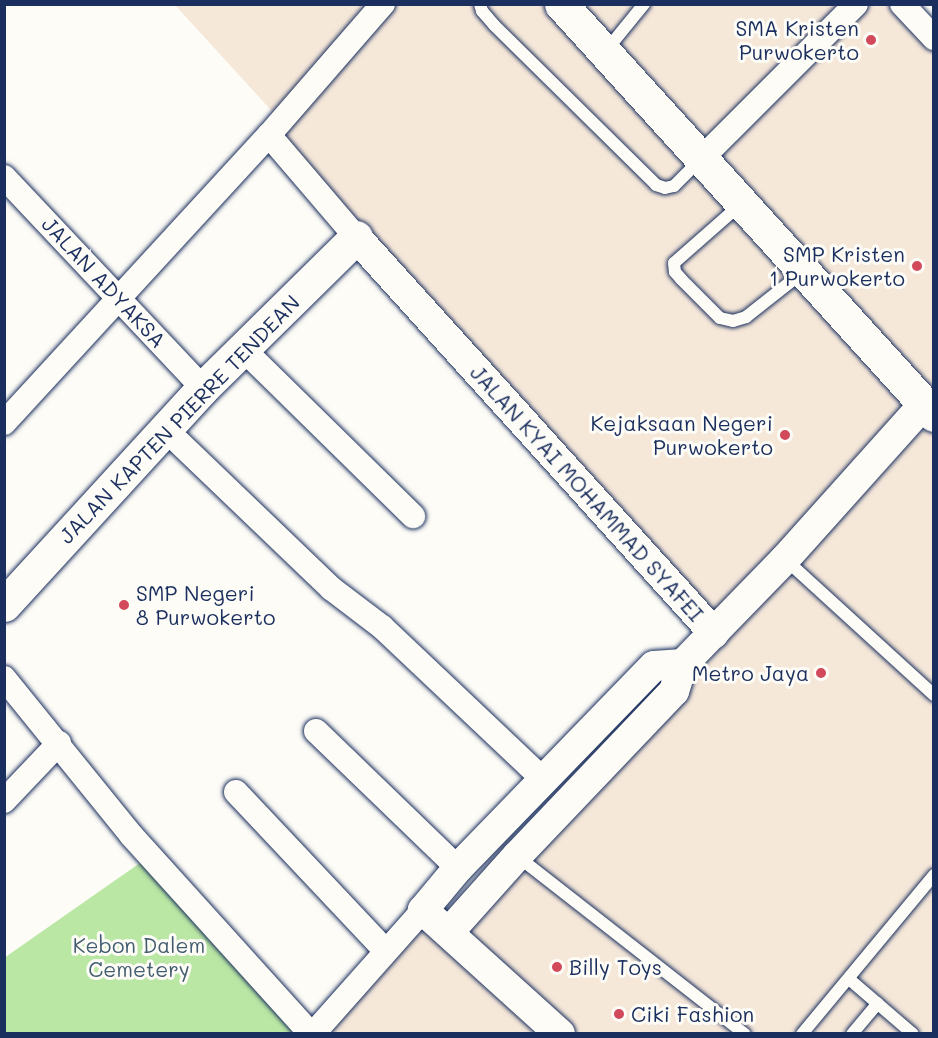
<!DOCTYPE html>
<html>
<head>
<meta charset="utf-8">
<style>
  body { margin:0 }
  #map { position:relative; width:938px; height:1038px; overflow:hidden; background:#fdfcf7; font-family:Mali,sans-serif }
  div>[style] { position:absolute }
  .built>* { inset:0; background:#f6e8d9 }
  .green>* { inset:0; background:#bae7a4 }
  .roads { filter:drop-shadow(0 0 2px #1b2f5e) drop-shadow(0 0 2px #1b2f5e) }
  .service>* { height:12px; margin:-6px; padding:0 6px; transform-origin:6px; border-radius:6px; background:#fdfcf7 }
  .minor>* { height:24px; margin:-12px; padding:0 12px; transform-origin:12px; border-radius:12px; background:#fdfcf7 }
  .tertiary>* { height:30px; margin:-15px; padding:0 15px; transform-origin:15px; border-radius:15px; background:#fdfcf7 }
  .secondary>* { height:33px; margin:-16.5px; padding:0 16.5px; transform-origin:16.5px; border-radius:16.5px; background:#fdfcf7 }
  .primary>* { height:33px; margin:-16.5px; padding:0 16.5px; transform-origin:16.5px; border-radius:16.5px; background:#fdfcf7 }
  .dots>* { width:16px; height:16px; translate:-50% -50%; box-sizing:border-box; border:3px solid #fdfcf7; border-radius:50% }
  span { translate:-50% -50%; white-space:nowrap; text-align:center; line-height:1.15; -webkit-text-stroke:6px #fdfcf7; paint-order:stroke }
  .poi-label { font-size:21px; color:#1b2f5e }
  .right { translate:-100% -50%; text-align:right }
  .left { translate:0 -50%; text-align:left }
  .street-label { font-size:21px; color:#1b2f5e }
  .park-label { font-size:21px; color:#435d70 }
  .frame { position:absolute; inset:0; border:6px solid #1b2f5e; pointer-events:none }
</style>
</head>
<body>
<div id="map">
  <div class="built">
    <div style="clip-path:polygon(175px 5px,902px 5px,933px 38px,933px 415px,714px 633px,269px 135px,281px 121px)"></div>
    <div style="clip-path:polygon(930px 429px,933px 431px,933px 1033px,328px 1034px,404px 941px,465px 913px,911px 435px)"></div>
  </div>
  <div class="green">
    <div style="clip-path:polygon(150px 856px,311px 1033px,5px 1033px,4px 958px)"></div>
  </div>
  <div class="roads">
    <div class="service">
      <div style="left:480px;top:4px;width:7px;rotate:74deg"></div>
      <div style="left:482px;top:11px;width:18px;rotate:49deg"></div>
      <div style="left:494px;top:25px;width:228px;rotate:44.6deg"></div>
      <div style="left:656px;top:185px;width:9px;rotate:18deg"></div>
      <div style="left:665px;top:188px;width:9px;rotate:-13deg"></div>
      <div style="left:674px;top:186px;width:37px;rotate:-45deg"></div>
      <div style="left:605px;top:52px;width:62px;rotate:-50.9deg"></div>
      <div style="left:741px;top:204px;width:89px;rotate:138.6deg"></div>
      <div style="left:674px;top:263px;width:9px;rotate:84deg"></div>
      <div style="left:675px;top:272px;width:9px;rotate:49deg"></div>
      <div style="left:681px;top:279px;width:55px;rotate:45deg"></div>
      <div style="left:720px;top:318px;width:13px;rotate:13deg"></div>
      <div style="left:733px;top:321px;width:14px;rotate:-17deg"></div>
      <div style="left:746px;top:317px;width:73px;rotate:-38.3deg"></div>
      <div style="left:785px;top:559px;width:202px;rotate:42.4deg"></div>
      <div style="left:517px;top:856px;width:289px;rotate:38deg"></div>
      <div style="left:849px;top:979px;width:84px;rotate:40.7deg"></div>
      <div style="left:802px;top:1034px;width:207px;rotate:-50.3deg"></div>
      <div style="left:852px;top:1034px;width:40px;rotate:-50deg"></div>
    </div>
    <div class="minor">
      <div style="left:902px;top:4px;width:47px;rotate:46.7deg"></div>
      <div style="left:701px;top:159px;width:219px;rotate:-45deg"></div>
      <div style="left:4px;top:177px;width:290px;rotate:46.7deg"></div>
      <div style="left:356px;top:237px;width:134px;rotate:-130.5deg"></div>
      <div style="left:269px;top:135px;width:174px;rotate:-49deg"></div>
      <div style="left:242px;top:348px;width:240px;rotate:44.5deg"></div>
      <div style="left:4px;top:423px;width:391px;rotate:-47.4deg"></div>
      <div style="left:165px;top:429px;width:231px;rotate:43.8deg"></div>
      <div style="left:332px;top:589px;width:63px;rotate:37.2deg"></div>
      <div style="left:382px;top:627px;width:224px;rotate:43.4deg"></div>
      <div style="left:4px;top:678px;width:203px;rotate:51deg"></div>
      <div style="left:132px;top:836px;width:267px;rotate:47.9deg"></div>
      <div style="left:316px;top:731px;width:197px;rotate:44deg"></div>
      <div style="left:236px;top:792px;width:217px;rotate:46.7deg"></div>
      <div style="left:4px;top:801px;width:80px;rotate:-46.5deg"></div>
      <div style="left:313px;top:1034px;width:166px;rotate:-48.4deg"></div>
    </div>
    <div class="tertiary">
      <div style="left:356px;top:237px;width:534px;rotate:47.89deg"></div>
      <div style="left:449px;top:932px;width:102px;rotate:-48.2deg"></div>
      <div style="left:517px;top:856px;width:228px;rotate:-46.4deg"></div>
      <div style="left:674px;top:691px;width:28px;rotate:-72deg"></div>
      <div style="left:683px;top:664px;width:146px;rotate:-45.8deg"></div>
      <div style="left:785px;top:559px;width:208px;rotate:-48.1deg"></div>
      <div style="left:560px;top:1034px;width:185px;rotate:-137.9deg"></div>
      <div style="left:423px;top:910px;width:55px;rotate:-50.2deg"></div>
      <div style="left:458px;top:868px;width:281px;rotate:-45.9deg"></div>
      <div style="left:654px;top:666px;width:29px;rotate:-4deg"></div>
    </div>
    <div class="secondary">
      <div style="left:4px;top:605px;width:294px;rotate:-47.5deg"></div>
      <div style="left:203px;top:388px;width:215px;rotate:-44.6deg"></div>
    </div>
    <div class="primary">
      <div style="left:561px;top:4px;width:555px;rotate:47.77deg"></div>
    </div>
  </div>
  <div class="dots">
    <div style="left:871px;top:40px;background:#d1495b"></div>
    <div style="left:917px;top:266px;background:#d1495b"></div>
    <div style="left:785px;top:435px;background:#d1495b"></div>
    <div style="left:124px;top:605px;background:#d1495b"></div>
    <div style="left:821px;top:673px;background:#d1495b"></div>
    <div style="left:557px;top:967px;background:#d1495b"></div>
    <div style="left:619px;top:1014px;background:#d1495b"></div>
  </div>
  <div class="poi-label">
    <span class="right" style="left:859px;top:40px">SMA Kristen<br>Purwokerto</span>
    <span class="right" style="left:905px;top:266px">SMP Kristen<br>1 Purwokerto</span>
    <span class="right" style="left:773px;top:435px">Kejaksaan Negeri<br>Purwokerto</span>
    <span class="left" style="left:136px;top:605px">SMP Negeri<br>8 Purwokerto</span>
    <span class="right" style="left:809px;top:673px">Metro Jaya</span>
    <span class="left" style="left:569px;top:967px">Billy Toys</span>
    <span class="left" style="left:631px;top:1014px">Ciki Fashion</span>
  </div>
  <div class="street-label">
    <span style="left:104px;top:282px;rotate:47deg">JALAN ADYAKSA</span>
    <span style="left:179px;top:419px;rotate:-46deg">JALAN KAPTEN PIERRE TENDEAN</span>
    <span style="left:587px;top:493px;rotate:48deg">JALAN KYAI MOHAMMAD SYAFEI</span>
  </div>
  <div class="park-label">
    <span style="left:139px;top:957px">Kebon Dalem<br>Cemetery</span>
  </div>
  <div class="frame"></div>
</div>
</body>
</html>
